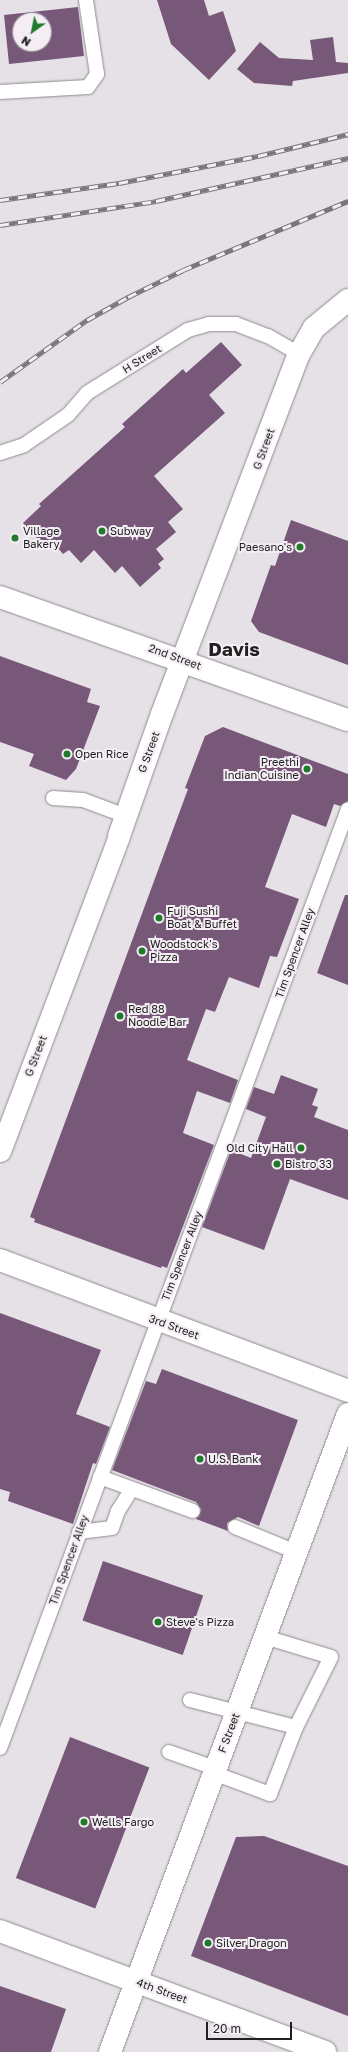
<!DOCTYPE html>
<html>
<head>
<meta charset="utf-8">
<style>
  body { margin:0 }
  #map { position:relative; width:348px; height:2052px; overflow:hidden; background:#e6e1e7; font-family:"Golos Text",sans-serif }
  div>[style] { position:absolute }
  .building>* { inset:0; background:#775879; transform-origin:0 0 }
  .roads { filter:drop-shadow(0 0 1px #8f8a8f) drop-shadow(0 0 1px #8f8a8f) }
  .service>* { height:14px; margin:-7px; padding:0 7px; transform-origin:7px; border-radius:7px; background:#fff }
  .pedestrian>* { height:21px; margin:-10.5px; padding:0 10.5px; transform-origin:10.5px; border-radius:10.5px; background:#fff }
  .minor>* { height:22px; margin:-11px; padding:0 11px; transform-origin:11px; border-radius:11px; background:#fff }
  .tertiary>* { height:22px; margin:-11px; padding:0 11px; transform-origin:11px; border-radius:11px; background:#fff }
  .rail>* { height:4.5px; margin-top:-2.25px; transform-origin:0; background:repeating-linear-gradient(90deg,#f4eef4 0 9px,#797679 0 18px); box-sizing:border-box; border-block:1px solid #797679 }
  .dots>* { width:11px; height:11px; translate:-50% -50%; box-sizing:border-box; border:2px solid #f4eef4; border-radius:50% }
  span { translate:-50% -50%; white-space:nowrap; text-align:center; line-height:1.15; -webkit-text-stroke:4px #f4eef4; paint-order:stroke }
  .street-label { font-size:11px; color:#212021 }
  .poi-label { font-size:11px; color:#212021 }
  .left { translate:0 -50%; text-align:left }
  .right { translate:-100% -50%; text-align:right }
  .town-label { font-size:19px; color:#212021; font-weight:700 }
  .north { position:absolute; left:12px; top:12px; width:40px; height:40px; box-sizing:border-box; background:#f4eef4; border:1px solid #a09ca0; border-radius:50%; rotate:213deg; font-size:11px; font-weight:700; line-height:16px; text-align:center; color:#212021 }
  .north::after { content:''; display:block; margin:auto; width:14px; height:18px; background:#1f7a29; clip-path:polygon(50% 0,100% 100%,50% 72%,0 100%) }
  .scale { position:absolute; left:206px; top:2022px; width:86px; height:18px; box-sizing:border-box; border:2px solid #212021; border-top:0; padding-left:5px; font-size:12px; line-height:14px; white-space:nowrap; color:#212021; -webkit-text-stroke:3px #f4eef4; paint-order:stroke }
</style>
</head>
<body>
<div id="map">
  <div class="building">
    <div style="clip-path:polygon(157px 0,204px 0,209px 16px,223px 11px,236px 51px,209px 80px,171px 44px)"></div>
    <div style="clip-path:polygon(evenodd,78px 7px,84px 56px,9px 64px,4px 15px,78px 7px,20px 20px,44px 20px,44px 44px,20px 44px,20px 20px)"></div>
    <div style="clip-path:polygon(333px 37px,336px 62px,348px 63px,348px 73px,293px 81px,292px 86px,254px 83px,237px 69px,260px 42px,279px 58px,313px 60px,310px 40px)"></div>
    <div style="clip-path:polygon(221px 342px,242px 365px,209px 395px,225px 413px,154px 476px,183px 509px,168px 522px,176px 532px,156px 549px,164px 559px,158px 564px,161px 568px,140px 587px,122px 566px,115px 573px,94px 550px,81px 563px,69px 550px,63px 554px,50px 539px,43px 545px,23px 523px,41px 506px,39px 504px,125px 427px,122px 424px,183px 369px,186px 373px)"></div>
    <div style="clip-path:polygon(291px 520px,348px 541px,348px 665px,259px 632px,251px 621px,271px 565px,275px 566px)"></div>
    <div style="clip-path:polygon(0 656px,91px 689px,87px 702px,100px 706px,76px 769px,66px 780px,29px 766px,34px 754px,0 742px)"></div>
    <div style="clip-path:polygon(223px 727px,348px 774px,348px 801px,340px 806px,334px 804px,326px 827px,292px 814px,265px 887px,299px 899px,277px 957px,270px 956px,259px 988px,229px 977px,215px 1012px,206px 1009px,187px 1060px,238px 1080px,230px 1103px,197px 1091px,183px 1133px,214px 1145px,167px 1268px,162px 1266px,161px 1268px,34px 1222px,35px 1219px,30px 1217px,188px 789px,185px 788px,205px 736px)"></div>
    <div style="clip-path:polygon(345px 895px,348px 895px,348px 985px,317px 973px)"></div>
    <div style="clip-path:polygon(281px 1075px,318px 1089px,312px 1105px,318px 1107px,314px 1117px,348px 1130px,348px 1200px,290px 1179px,264px 1250px,202px 1227px,231px 1150px,251px 1158px,266px 1117px,246px 1109px,254px 1087px,274px 1094px)"></div>
    <div style="clip-path:polygon(0 1313px,101px 1350px,76px 1414px,110px 1427px,96px 1464px,93px 1463px,73px 1524px,8px 1501px,10px 1492px,0 1489px)"></div>
    <div style="clip-path:polygon(162px 1369px,298px 1420px,259px 1526px,238px 1517px,227px 1523px,228px 1531px,196px 1519px,201px 1510px,196px 1502px,112px 1470px,146px 1381px,156px 1384px)"></div>
    <div style="left:103px;top:1561px;width:106px;height:63px;rotate:19deg"></div>
    <div style="left:70px;top:1737px;width:85px;height:151px;rotate:21deg"></div>
    <div style="clip-path:polygon(264px 1836px,348px 1866px,348px 2016px,191px 1956px,236px 1837px)"></div>
    <div style="clip-path:polygon(0 1986px,66px 2009px,51px 2052px,0 2052px)"></div>
  </div>
  <div class="roads">
    <div class="service">
      <div style="left:0;top:92px;width:88px;rotate:-3.3deg"></div>
      <div style="left:88px;top:87px;width:16px;rotate:-55deg"></div>
      <div style="left:97px;top:74px;width:75px;rotate:-98.5deg"></div>
      <div style="left:0;top:453px;width:25px;rotate:-18deg"></div>
      <div style="left:24px;top:445px;width:53px;rotate:-34.3deg"></div>
      <div style="left:68px;top:415px;width:29px;rotate:-49deg"></div>
      <div style="left:87px;top:393px;width:119px;rotate:-32deg"></div>
      <div style="left:188px;top:330px;width:22px;rotate:-16deg"></div>
      <div style="left:209px;top:324px;width:27px"></div>
      <div style="left:236px;top:324px;width:34px;rotate:21deg"></div>
      <div style="left:268px;top:336px;width:36px;rotate:30deg"></div>
      <div style="left:53px;top:798px;width:30px;rotate:4deg"></div>
      <div style="left:83px;top:800px;width:46px;rotate:20.4deg"></div>
      <div style="left:100px;top:1477px;width:99px;rotate:20.1deg"></div>
      <div style="left:235px;top:1527px;width:66px;rotate:22.3deg"></div>
      <div style="left:79px;top:1532px;width:33px;rotate:-7deg"></div>
      <div style="left:112px;top:1528px;width:18px;rotate:-71deg"></div>
      <div style="left:118px;top:1511px;width:26px;rotate:-58deg"></div>
      <div style="left:190px;top:1700px;width:109px;rotate:14.3deg"></div>
      <div style="left:0;top:1748px;width:1001px;rotate:-69.66deg"></div>
      <div style="left:169px;top:1752px;width:49px;rotate:19.2deg"></div>
      <div style="left:213px;top:1773px;width:61px;rotate:20.2deg"></div>
      <div style="left:270px;top:1794px;width:72px;rotate:-68.8deg"></div>
      <div style="left:296px;top:1727px;width:78px;rotate:-63.4deg"></div>
      <div style="left:331px;top:1657px;width:69px;rotate:-163.1deg"></div>
    </div>
    <div class="pedestrian">
      <div style="left:0;top:1151px;width:337px;rotate:-69.3deg"></div>
    </div>
    <div class="minor">
      <div style="left:0;top:597px;width:369px;rotate:19.5deg"></div>
      <div style="left:119px;top:836px;width:129px;rotate:-70.6deg"></div>
      <div style="left:162px;top:714px;width:385px;rotate:-69.2deg"></div>
      <div style="left:299px;top:354px;width:30px;rotate:-60deg"></div>
      <div style="left:314px;top:328px;width:44px;rotate:-39.5deg"></div>
      <div style="left:0;top:1931px;width:347px;rotate:20.4deg"></div>
    </div>
    <div class="tertiary">
      <div style="left:0;top:1260px;width:372px;rotate:20.6deg"></div>
      <div style="left:110px;top:2052px;width:681px;rotate:-69.54deg"></div>
    </div>
  </div>
  <div class="rail">
    <div style="left:0;top:200px;width:120px;rotate:-8.1deg"></div>
    <div style="left:119px;top:183px;width:142px;rotate:-11deg"></div>
    <div style="left:258px;top:156px;width:93px;rotate:-13.7deg"></div>
    <div style="left:0;top:225px;width:158px;rotate:-8.7deg"></div>
    <div style="left:156px;top:201px;width:197px;rotate:-12.6deg"></div>
    <div style="left:0;top:382px;width:107px;rotate:-35.5deg"></div>
    <div style="left:87px;top:320px;width:47px;rotate:-29.3deg"></div>
    <div style="left:128px;top:297px;width:61px;rotate:-26.1deg"></div>
    <div style="left:183px;top:270px;width:179px;rotate:-22.7deg"></div>
  </div>
  <div class="dots">
    <div style="left:102px;top:531px;background:#1f7a29"></div>
    <div style="left:15px;top:538px;background:#1f7a29"></div>
    <div style="left:300px;top:547px;background:#1f7a29"></div>
    <div style="left:67px;top:754px;background:#1f7a29"></div>
    <div style="left:307px;top:769px;background:#1f7a29"></div>
    <div style="left:159px;top:918px;background:#1f7a29"></div>
    <div style="left:142px;top:951px;background:#1f7a29"></div>
    <div style="left:120px;top:1016px;background:#1f7a29"></div>
    <div style="left:301px;top:1148px;background:#1f7a29"></div>
    <div style="left:277px;top:1164px;background:#1f7a29"></div>
    <div style="left:200px;top:1459px;background:#1f7a29"></div>
    <div style="left:158px;top:1622px;background:#1f7a29"></div>
    <div style="left:84px;top:1822px;background:#1f7a29"></div>
    <div style="left:208px;top:1943px;background:#1f7a29"></div>
  </div>
  <div class="street-label">
    <span style="left:142px;top:359px;rotate:-32deg">H Street</span>
    <span style="left:264px;top:449px;rotate:-70deg">G Street</span>
    <span style="left:175px;top:657px;rotate:20deg">2nd Street</span>
    <span style="left:149px;top:752px;rotate:-70deg">G Street</span>
    <span style="left:295px;top:953px;rotate:-70deg">Tim Spencer Alley</span>
    <span style="left:36px;top:1056px;rotate:-69deg">G Street</span>
    <span style="left:182px;top:1256px;rotate:-69deg">Tim Spencer Alley</span>
    <span style="left:174px;top:1327px;rotate:20deg">3rd Street</span>
    <span style="left:69px;top:1560px;rotate:-70deg">Tim Spencer Alley</span>
    <span style="left:229px;top:1733px;rotate:-69deg">F Street</span>
    <span style="left:162px;top:1991px;rotate:20deg">4th Street</span>
  </div>
  <div class="poi-label">
    <span class="left" style="left:110px;top:531px">Subway</span>
    <span class="left" style="left:23px;top:538px">Village<br>Bakery</span>
    <span class="right" style="left:292px;top:547px">Paesano's</span>
    <span class="left" style="left:75px;top:754px">Open Rice</span>
    <span class="right" style="left:299px;top:769px">Preethi<br>Indian Cuisine</span>
    <span class="left" style="left:167px;top:918px">Fuji Sushi<br>Boat &amp; Buffet</span>
    <span class="left" style="left:150px;top:951px">Woodstock's<br>Pizza</span>
    <span class="left" style="left:128px;top:1016px">Red 88<br>Noodle Bar</span>
    <span class="right" style="left:293px;top:1148px">Old City Hall</span>
    <span class="left" style="left:285px;top:1164px">Bistro 33</span>
    <span class="left" style="left:208px;top:1459px">U.S. Bank</span>
    <span class="left" style="left:166px;top:1622px">Steve's Pizza</span>
    <span class="left" style="left:92px;top:1822px">Wells Fargo</span>
    <span class="left" style="left:216px;top:1943px">Silver Dragon</span>
  </div>
  <div class="town-label">
    <span style="left:234px;top:649px">Davis</span>
  </div>
  <div class="north">N</div>
  <div class="scale">20 m</div>
</div>
</body>
</html>
